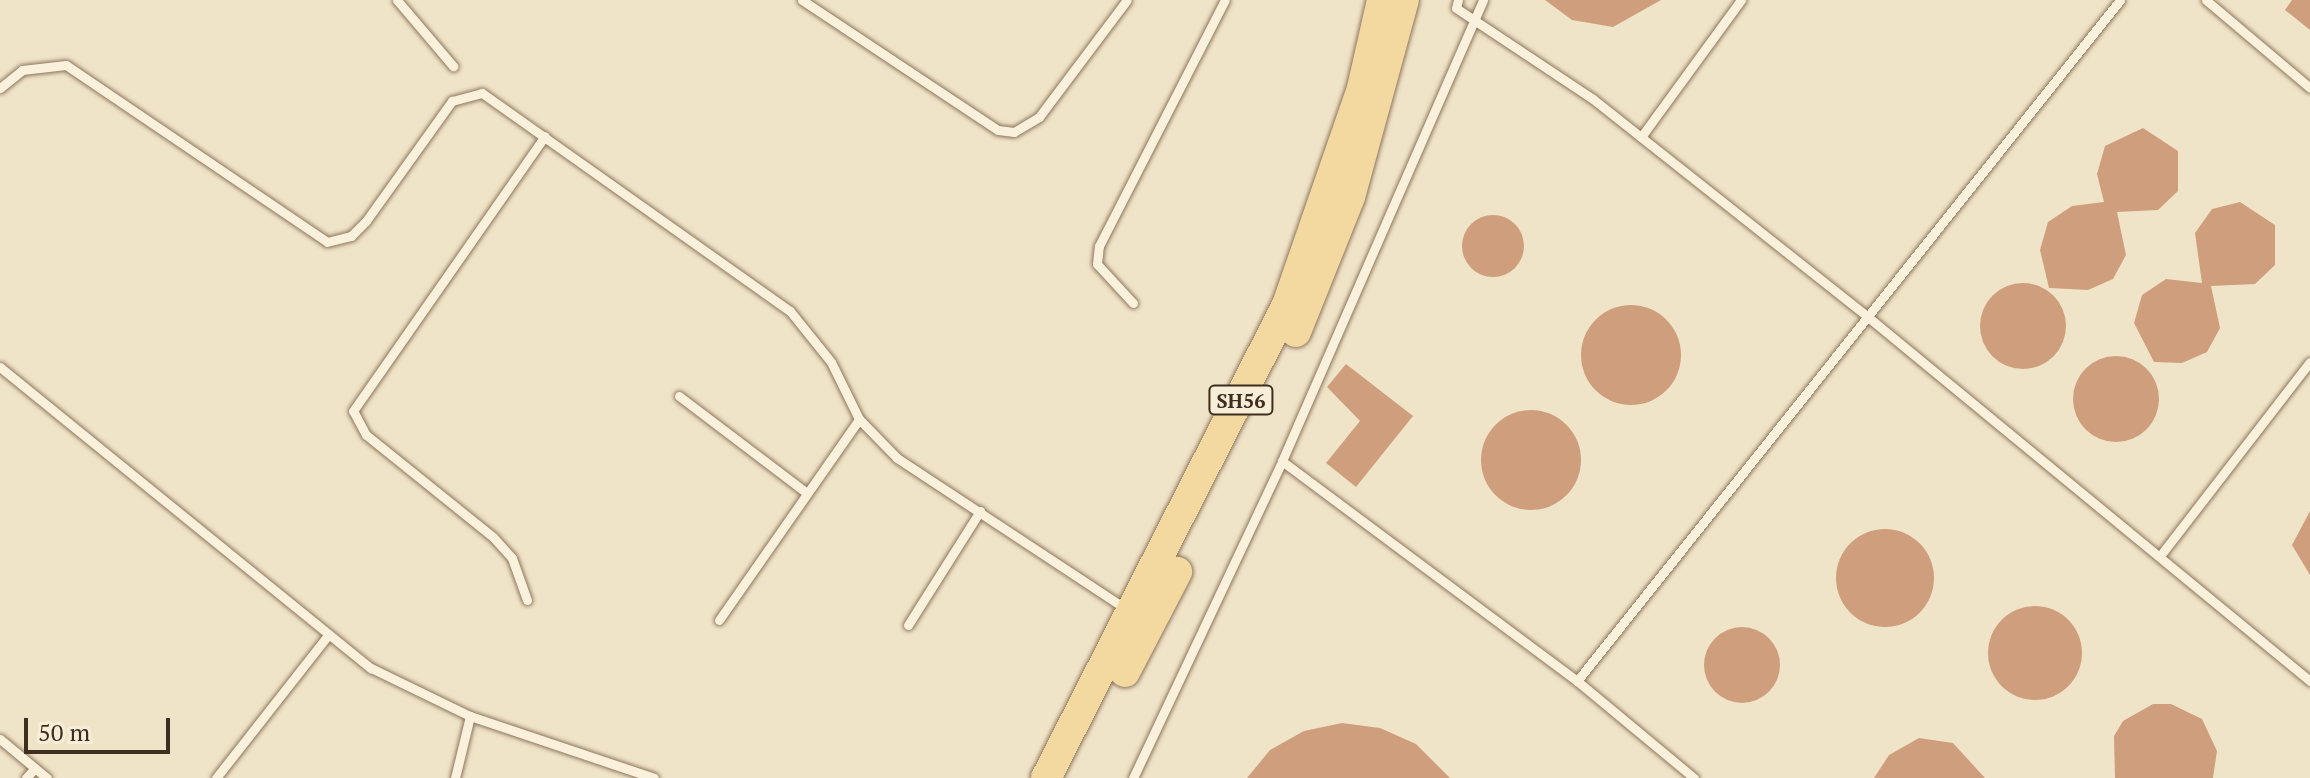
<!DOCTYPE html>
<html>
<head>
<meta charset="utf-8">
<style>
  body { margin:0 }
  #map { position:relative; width:2310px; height:778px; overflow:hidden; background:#f0e4c8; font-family:"PT Serif",serif }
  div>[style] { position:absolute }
  .building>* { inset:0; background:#cf9f7d }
  .round { border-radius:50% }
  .roads { filter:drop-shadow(0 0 2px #8d765c) drop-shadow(0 0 2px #8d765c) }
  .service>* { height:9px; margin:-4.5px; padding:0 4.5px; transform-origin:4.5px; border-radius:4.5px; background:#faf1dc }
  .primary>* { height:30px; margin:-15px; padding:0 15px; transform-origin:15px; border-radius:15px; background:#f3d9a0 }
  span { translate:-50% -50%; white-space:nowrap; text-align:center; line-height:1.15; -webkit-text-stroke:6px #f7eed8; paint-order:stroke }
  .shield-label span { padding:2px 6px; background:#f7eed8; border:2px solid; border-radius:6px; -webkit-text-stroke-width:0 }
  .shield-label { font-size:20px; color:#3d2e20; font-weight:700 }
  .scale { position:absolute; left:24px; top:718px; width:146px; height:36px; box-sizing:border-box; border:4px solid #3d2e20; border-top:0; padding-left:10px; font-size:24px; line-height:28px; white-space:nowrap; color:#3d2e20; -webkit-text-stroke:6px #f7eed8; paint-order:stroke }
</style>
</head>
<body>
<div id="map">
  <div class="building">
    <div style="clip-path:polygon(1545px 0,1661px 0,1613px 27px,1572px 20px)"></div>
    <div style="clip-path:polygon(2292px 0,2310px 0,2310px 30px,2285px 10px)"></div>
    <div style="clip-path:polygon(2143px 128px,2178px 151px,2178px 191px,2158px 210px,2117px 212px,2126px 255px,2113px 279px,2088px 290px,2049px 288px,2040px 250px,2048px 222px,2072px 206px,2104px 202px,2097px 174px,2105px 146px)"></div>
    <div style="clip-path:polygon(2240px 202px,2275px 225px,2275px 265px,2255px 284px,2211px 286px,2220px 328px,2207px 352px,2182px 363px,2154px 362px,2134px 323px,2142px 295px,2166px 279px,2202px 283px,2195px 233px,2212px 209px)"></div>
    <div class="round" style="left:1462px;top:215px;width:62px;height:62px"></div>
    <div class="round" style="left:1980px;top:283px;width:86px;height:86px"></div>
    <div class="round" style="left:1581px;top:305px;width:100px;height:100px"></div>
    <div class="round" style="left:2073px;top:356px;width:86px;height:86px"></div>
    <div style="clip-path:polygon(1346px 364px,1413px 416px,1356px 487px,1326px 463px,1360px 421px,1327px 387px)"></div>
    <div class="round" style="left:1481px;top:410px;width:100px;height:100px"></div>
    <div style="clip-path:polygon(2310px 511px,2310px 575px,2292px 545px)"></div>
    <div class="round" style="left:1836px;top:529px;width:98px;height:98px"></div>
    <div class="round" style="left:1988px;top:606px;width:94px;height:94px"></div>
    <div class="round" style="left:1704px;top:627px;width:76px;height:76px"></div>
    <div style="clip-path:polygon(2153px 704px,2171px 704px,2202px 719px,2217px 751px,2213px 778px,2115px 778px,2114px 736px,2123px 721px)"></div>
    <div style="clip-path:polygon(1342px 723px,1380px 728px,1416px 744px,1450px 778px,1247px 778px,1270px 750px,1304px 731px)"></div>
    <div style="clip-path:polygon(1919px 738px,1953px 743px,1985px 778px,1874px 778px,1889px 755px)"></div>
  </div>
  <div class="roads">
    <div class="service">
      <div style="left:397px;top:0;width:87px;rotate:49.7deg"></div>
      <div style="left:802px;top:0;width:235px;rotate:33.6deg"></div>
      <div style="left:998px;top:130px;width:16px;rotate:7deg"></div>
      <div style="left:1014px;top:132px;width:29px;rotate:-31deg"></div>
      <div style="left:1039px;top:117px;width:146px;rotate:-53.1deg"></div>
      <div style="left:1458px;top:0;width:8px;rotate:104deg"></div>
      <div style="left:1456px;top:8px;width:164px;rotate:33.6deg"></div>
      <div style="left:1593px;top:99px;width:351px;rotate:38.4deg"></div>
      <div style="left:1868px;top:317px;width:573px;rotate:39.47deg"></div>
      <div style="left:2206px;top:0;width:136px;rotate:40.2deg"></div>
      <div style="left:0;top:88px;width:28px;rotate:-39deg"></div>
      <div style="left:22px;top:70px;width:44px;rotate:-6.5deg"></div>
      <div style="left:66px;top:65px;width:315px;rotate:34.1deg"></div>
      <div style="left:327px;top:242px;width:25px;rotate:-14deg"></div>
      <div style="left:351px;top:236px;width:21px;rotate:-45deg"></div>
      <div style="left:366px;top:221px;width:148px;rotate:-54.4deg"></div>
      <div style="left:452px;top:101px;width:31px;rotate:-15deg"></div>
      <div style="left:482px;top:93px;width:377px;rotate:35.3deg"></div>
      <div style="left:790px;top:311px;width:65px;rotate:51.2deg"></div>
      <div style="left:831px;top:362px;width:64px;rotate:63.8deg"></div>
      <div style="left:859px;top:419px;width:54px;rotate:45.7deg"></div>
      <div style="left:897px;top:458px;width:274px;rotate:33.4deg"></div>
      <div style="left:1641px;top:137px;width:170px;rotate:-53.9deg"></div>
      <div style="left:1133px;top:303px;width:53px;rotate:-132.7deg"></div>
      <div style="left:1097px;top:264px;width:18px;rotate:-84deg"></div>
      <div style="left:1099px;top:246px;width:276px;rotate:-62.9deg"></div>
      <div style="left:0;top:367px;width:478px;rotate:39.1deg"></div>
      <div style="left:371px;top:668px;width:110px;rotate:25.9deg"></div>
      <div style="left:470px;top:716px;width:194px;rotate:18.6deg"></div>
      <div style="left:679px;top:396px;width:157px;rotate:37.2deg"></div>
      <div style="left:1282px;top:461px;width:368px;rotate:36.7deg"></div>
      <div style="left:2163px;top:552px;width:240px;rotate:-52.3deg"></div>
      <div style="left:527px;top:600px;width:45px;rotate:-109.7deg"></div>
      <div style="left:512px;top:558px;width:28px;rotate:-132deg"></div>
      <div style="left:493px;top:537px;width:163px;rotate:-141.2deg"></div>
      <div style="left:366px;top:435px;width:27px;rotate:-118deg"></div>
      <div style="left:353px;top:411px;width:335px;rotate:-55.1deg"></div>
      <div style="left:719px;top:620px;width:245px;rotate:-55.1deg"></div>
      <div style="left:908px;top:625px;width:135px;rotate:-57.7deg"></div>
      <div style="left:0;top:739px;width:61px;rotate:39.7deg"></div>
      <div style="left:26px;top:778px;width:13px;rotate:-48deg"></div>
      <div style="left:216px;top:778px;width:182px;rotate:-51.9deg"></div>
      <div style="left:455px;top:778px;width:64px;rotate:-76.4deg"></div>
      <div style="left:1133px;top:778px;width:350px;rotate:-64.8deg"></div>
      <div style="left:1282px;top:461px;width:503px;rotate:-66.44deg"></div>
      <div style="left:1694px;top:778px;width:152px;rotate:-140.3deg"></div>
      <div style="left:1577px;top:681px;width:871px;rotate:-51.43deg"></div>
    </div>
    <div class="primary">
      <div style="left:1296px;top:332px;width:145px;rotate:-68.2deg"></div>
      <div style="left:1350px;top:197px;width:204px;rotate:-74.7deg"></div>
      <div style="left:1125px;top:672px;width:113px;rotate:-62.5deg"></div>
      <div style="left:1046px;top:778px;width:531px;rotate:-63deg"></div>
      <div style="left:1287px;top:305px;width:230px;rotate:-70.9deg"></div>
      <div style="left:1362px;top:88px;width:90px;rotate:-77.2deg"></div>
    </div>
  </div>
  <div class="shield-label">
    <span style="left:1241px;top:400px">SH56</span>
  </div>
  <div class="scale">50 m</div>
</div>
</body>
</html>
